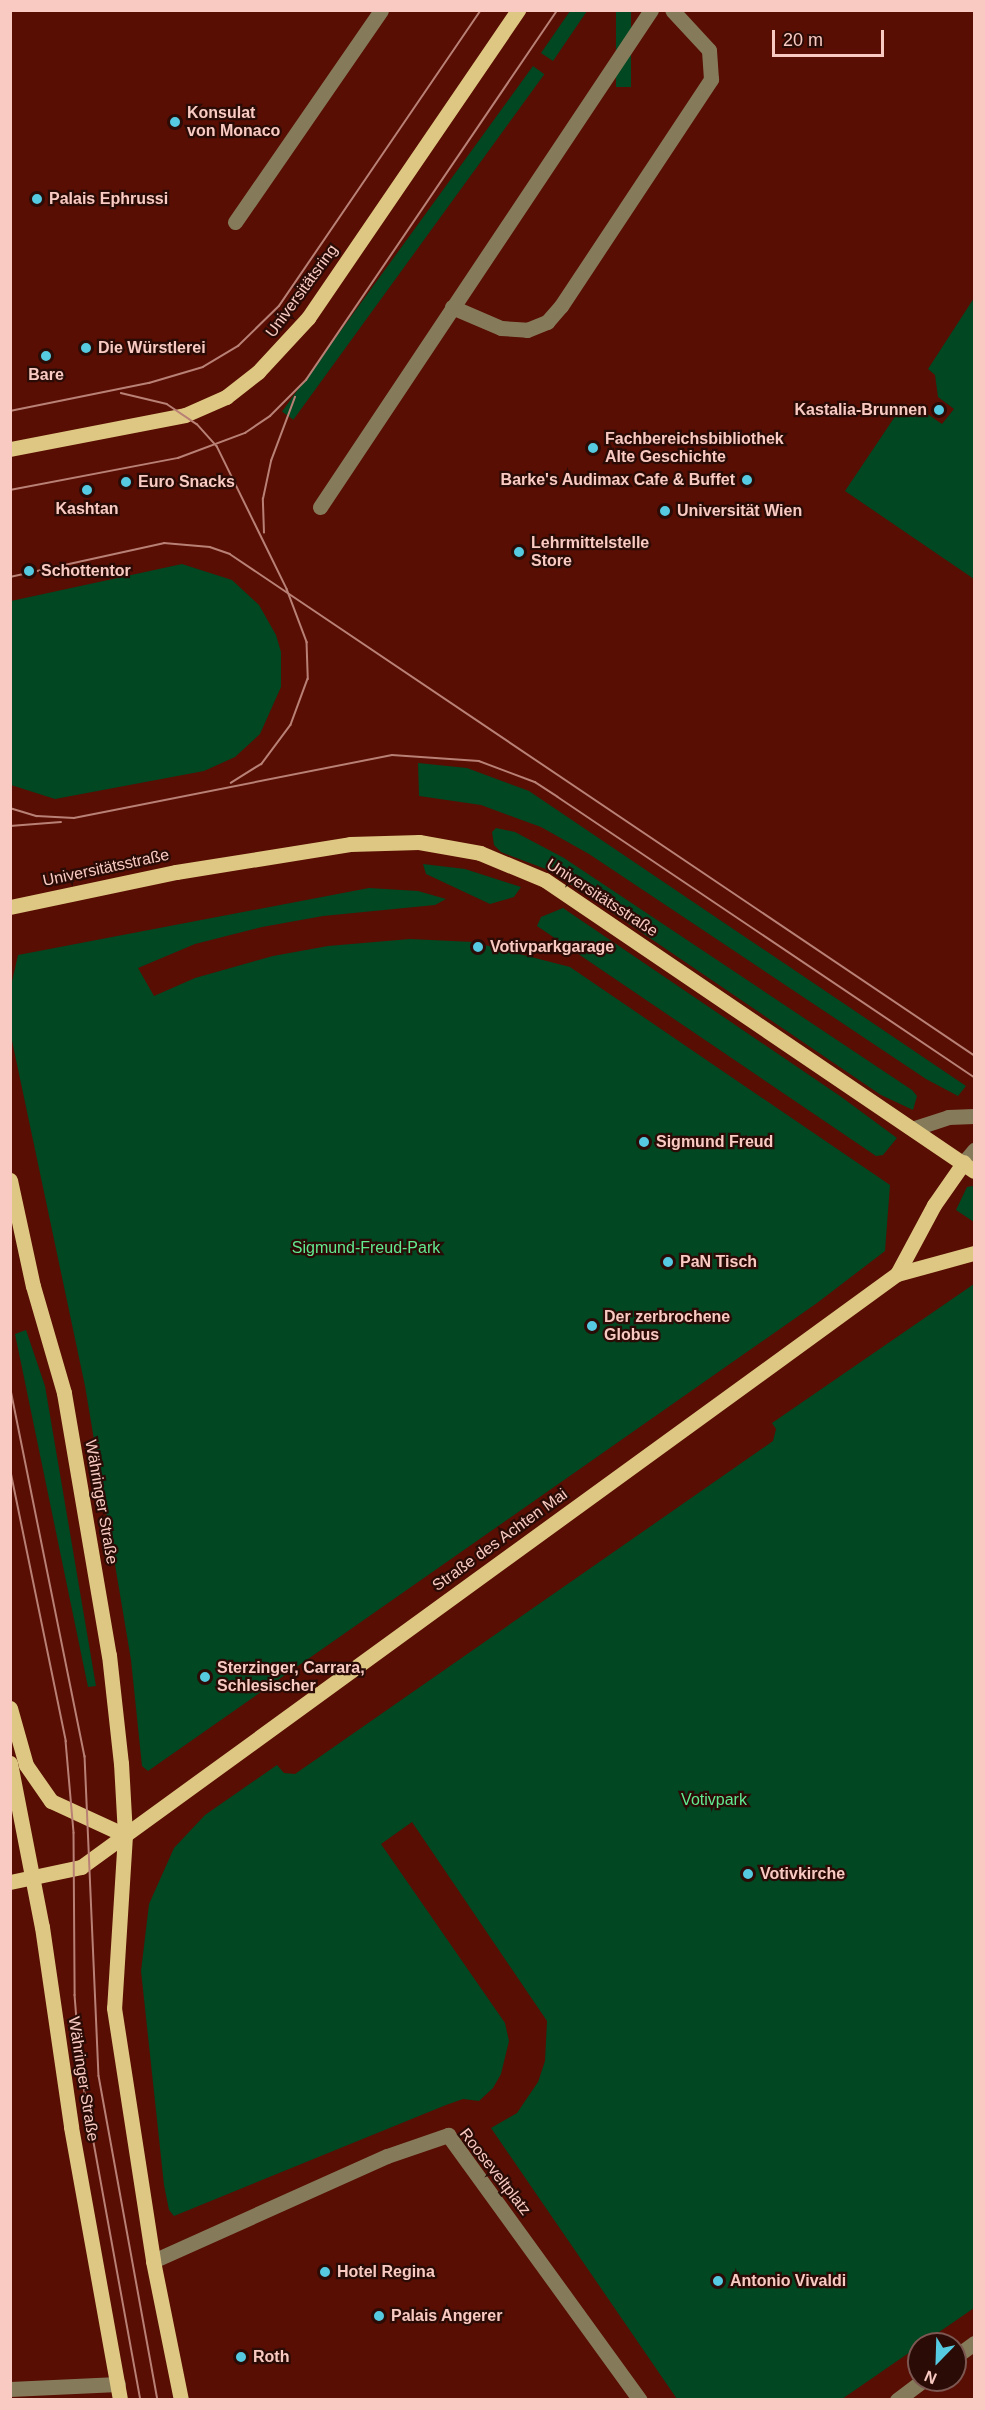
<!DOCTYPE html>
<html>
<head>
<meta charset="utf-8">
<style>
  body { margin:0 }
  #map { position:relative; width:985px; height:2410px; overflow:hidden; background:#580e03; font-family:Helvetica,sans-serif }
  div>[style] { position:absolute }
  .green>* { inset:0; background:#014721; transform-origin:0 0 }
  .minor>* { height:15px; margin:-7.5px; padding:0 7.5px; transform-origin:7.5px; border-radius:7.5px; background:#857b5a }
  .major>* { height:15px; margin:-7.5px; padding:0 7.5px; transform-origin:7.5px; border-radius:7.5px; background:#dec783 }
  .tram>* { height:1.5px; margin:-0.75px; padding:0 0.75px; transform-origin:0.75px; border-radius:0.75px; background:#b98076 }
  .dots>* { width:16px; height:16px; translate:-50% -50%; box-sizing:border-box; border:3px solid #2a0b06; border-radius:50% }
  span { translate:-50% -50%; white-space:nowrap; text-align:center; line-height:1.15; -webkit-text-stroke:4.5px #2a0b06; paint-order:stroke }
  .poi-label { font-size:16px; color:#f8cac1; font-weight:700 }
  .left { translate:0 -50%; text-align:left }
  .right { translate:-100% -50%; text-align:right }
  .street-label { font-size:16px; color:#f8cac1 }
  .park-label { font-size:16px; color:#62ea91 }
  .frame { position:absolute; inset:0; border:12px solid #f8cac1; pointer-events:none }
  .north { position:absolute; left:907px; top:2332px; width:60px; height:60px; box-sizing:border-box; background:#2a0b06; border:2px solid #7c5751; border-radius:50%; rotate:203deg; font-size:16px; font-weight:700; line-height:24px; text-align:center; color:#f8cac1 }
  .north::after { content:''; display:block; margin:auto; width:21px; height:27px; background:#55cae0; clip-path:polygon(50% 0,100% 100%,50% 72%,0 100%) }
  .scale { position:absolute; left:772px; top:30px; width:112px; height:27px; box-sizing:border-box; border:3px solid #f8cac1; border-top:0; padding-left:8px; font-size:18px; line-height:21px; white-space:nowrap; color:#f8cac1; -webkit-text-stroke:4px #2a0b06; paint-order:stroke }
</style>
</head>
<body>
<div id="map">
  <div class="green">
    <div style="clip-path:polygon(570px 11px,587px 11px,553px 61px,541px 53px)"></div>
    <div style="left:616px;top:11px;width:15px;height:76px"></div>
    <div style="left:533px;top:66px;width:14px;height:427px;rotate:36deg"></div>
    <div style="clip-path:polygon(974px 298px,974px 579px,845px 491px,898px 412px,908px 417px,926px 413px,942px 424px,954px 409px,938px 397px,935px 375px,928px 369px)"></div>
    <div style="clip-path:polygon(182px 564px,232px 580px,259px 605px,276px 635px,281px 652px,281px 687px,260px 734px,235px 757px,204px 771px,55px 799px,11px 785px,11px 601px)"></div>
    <div style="clip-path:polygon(418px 763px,467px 768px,529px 791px,966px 1086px,958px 1096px,926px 1079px,589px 854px,541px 827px,481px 805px,419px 796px)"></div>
    <div style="clip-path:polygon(496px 828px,515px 832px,564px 858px,912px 1090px,917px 1096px,913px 1110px,881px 1095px,551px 871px,501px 852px,494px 845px,492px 832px)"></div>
    <div style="clip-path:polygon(423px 864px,465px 869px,521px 887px,514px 897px,490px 904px,426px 874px)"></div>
    <div style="clip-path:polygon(369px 888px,418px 891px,446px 899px,435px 905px,323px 916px,262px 927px,195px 944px,138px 968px,154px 996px,195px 978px,273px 956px,328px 946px,410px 939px,473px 942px,570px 967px,890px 1185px,885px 1251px,817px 1303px,148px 1771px,142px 1766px,131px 1660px,85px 1386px,11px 1036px,11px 986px,18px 955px)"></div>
    <div style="clip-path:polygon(563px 908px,840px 1096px,897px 1138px,883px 1155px,876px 1156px,537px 926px,541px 917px)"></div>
    <div style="clip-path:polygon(972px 1186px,974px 1187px,974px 1222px,956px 1210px,967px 1187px)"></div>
    <div style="clip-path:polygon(974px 1284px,974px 2308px,842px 2399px,677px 2399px,491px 2128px,517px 2113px,538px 2082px,545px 2061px,547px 2021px,412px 1822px,381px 1844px,505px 2023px,509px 2041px,501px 2074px,493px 2088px,479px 2101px,463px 2099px,446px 2105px,174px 2216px,169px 2210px,164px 2185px,141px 1971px,149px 1904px,174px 1848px,205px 1815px,277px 1765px,284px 1773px,295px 1774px,773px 1441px,776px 1429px,772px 1423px)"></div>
    <div style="clip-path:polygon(26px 1330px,45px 1386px,96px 1686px,88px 1687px,15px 1334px)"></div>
  </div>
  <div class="minor">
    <div style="left:235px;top:222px;width:257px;rotate:-55.4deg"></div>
    <div style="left:452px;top:307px;width:53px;rotate:23.2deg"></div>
    <div style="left:501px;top:328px;width:26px;rotate:4deg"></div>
    <div style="left:527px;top:330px;width:22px;rotate:-22deg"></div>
    <div style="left:547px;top:322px;width:21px;rotate:-49deg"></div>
    <div style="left:561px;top:306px;width:272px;rotate:-56.5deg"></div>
    <div style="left:711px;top:79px;width:29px;rotate:-94deg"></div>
    <div style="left:709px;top:50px;width:54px;rotate:-132.8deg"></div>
    <div style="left:320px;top:507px;width:597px;rotate:-56.34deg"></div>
    <div style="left:915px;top:1128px;width:35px;rotate:-18deg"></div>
    <div style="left:948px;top:1117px;width:26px;rotate:-2deg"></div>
    <div style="left:964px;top:1162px;width:16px;rotate:-50deg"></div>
    <div style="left:153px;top:2261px;width:256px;rotate:-24.2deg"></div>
    <div style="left:387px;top:2156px;width:65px;rotate:-19deg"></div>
    <div style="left:448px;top:2135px;width:327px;rotate:54.1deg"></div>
    <div style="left:955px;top:2357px;width:24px;rotate:-36deg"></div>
    <div style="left:10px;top:2389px;width:108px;rotate:-2.7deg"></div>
    <div style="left:897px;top:2400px;width:34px;rotate:-37deg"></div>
  </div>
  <div class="major">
    <div style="left:10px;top:449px;width:178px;rotate:-11deg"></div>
    <div style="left:185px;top:415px;width:45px;rotate:-23.7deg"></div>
    <div style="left:226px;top:397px;width:41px;rotate:-38deg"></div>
    <div style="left:258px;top:372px;width:74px;rotate:-47.2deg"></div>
    <div style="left:308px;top:318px;width:373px;rotate:-55.7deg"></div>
    <div style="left:10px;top:907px;width:170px;rotate:-11.9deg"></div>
    <div style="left:176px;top:872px;width:176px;rotate:-9.1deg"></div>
    <div style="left:350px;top:844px;width:69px;rotate:-1.7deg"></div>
    <div style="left:419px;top:842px;width:62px;rotate:10.2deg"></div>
    <div style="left:480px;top:853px;width:70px;rotate:22.6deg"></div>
    <div style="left:545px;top:880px;width:518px;rotate:34.15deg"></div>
    <div style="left:10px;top:1180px;width:108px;rotate:77.8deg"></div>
    <div style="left:33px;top:1286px;width:111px;rotate:73.8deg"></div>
    <div style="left:64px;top:1393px;width:266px;rotate:80.3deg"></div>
    <div style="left:109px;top:1655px;width:109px;rotate:83.7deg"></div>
    <div style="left:121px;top:1763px;width:72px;rotate:86.8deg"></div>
    <div style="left:125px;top:1835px;width:173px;rotate:93.6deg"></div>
    <div style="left:114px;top:2008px;width:256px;rotate:81.2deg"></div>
    <div style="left:153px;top:2261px;width:142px;rotate:78.6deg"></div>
    <div style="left:897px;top:1274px;width:78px;rotate:-61.8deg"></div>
    <div style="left:934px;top:1205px;width:52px;rotate:-55.1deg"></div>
    <div style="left:10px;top:1708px;width:59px;rotate:74.3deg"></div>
    <div style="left:26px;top:1765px;width:44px;rotate:55.2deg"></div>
    <div style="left:51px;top:1801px;width:81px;rotate:24.7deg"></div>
    <div style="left:10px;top:1763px;width:167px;rotate:79deg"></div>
    <div style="left:42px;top:1927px;width:202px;rotate:81.7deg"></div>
    <div style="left:71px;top:2127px;width:277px;rotate:79.8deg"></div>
    <div style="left:10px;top:1882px;width:73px;rotate:-11.9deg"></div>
    <div style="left:81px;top:1867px;width:1009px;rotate:-36.01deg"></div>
    <div style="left:897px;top:1274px;width:80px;rotate:-15.3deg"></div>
  </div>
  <div class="tram">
    <div style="left:121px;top:393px;width:47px;rotate:13.4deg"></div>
    <div style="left:167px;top:404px;width:36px;rotate:34deg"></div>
    <div style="left:197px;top:424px;width:30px;rotate:48deg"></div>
    <div style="left:217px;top:446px;width:159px;rotate:63.9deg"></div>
    <div style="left:287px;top:589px;width:57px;rotate:69.3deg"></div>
    <div style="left:307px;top:642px;width:37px;rotate:88deg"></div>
    <div style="left:308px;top:679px;width:49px;rotate:110.3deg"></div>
    <div style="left:291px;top:725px;width:49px;rotate:126.6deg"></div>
    <div style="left:262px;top:764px;width:36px;rotate:148deg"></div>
    <div style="left:10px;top:411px;width:142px;rotate:-11.4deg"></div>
    <div style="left:149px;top:383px;width:56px;rotate:-16.5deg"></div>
    <div style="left:203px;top:367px;width:41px;rotate:-31deg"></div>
    <div style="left:238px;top:346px;width:57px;rotate:-44.3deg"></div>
    <div style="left:279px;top:306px;width:358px;rotate:-55.7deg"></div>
    <div style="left:10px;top:490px;width:171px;rotate:-10.8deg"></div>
    <div style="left:178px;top:458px;width:72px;rotate:-20.5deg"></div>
    <div style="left:245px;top:433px;width:30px;rotate:-34deg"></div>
    <div style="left:270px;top:416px;width:51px;rotate:-45deg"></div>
    <div style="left:306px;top:380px;width:447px;rotate:-55.8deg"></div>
    <div style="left:264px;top:533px;width:34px;rotate:-92deg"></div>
    <div style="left:263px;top:499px;width:39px;rotate:-78deg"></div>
    <div style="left:271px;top:461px;width:68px;rotate:-69.4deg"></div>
    <div style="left:10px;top:577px;width:158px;rotate:-12.4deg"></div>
    <div style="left:164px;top:543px;width:46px;rotate:5deg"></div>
    <div style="left:210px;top:547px;width:21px;rotate:19deg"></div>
    <div style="left:230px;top:554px;width:897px;rotate:33.96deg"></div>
    <div style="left:10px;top:808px;width:28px;rotate:17deg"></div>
    <div style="left:37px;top:816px;width:37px;rotate:3deg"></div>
    <div style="left:74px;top:818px;width:324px;rotate:-11.2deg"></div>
    <div style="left:392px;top:755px;width:87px;rotate:3.9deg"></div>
    <div style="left:479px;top:761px;width:60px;rotate:20.6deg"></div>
    <div style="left:535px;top:782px;width:27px;rotate:33deg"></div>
    <div style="left:558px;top:797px;width:501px;rotate:33.94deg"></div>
    <div style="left:10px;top:826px;width:51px;rotate:-4.5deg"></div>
    <div style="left:10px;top:1385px;width:379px;rotate:78.6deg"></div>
    <div style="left:85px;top:1756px;width:320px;rotate:87.5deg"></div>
    <div style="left:99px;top:2076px;width:329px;rotate:79.7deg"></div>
    <div style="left:10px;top:1467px;width:280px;rotate:78.4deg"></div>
    <div style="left:66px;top:1741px;width:92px;rotate:85deg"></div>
    <div style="left:74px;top:1833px;width:162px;rotate:89.6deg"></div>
    <div style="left:75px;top:1995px;width:76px;rotate:85.5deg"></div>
    <div style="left:81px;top:2071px;width:334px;rotate:79.7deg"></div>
  </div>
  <div class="dots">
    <div style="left:175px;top:122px;background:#55cae0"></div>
    <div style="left:37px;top:199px;background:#55cae0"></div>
    <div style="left:86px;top:348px;background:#55cae0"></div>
    <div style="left:46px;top:356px;background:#55cae0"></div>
    <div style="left:939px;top:410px;background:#55cae0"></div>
    <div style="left:593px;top:448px;background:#55cae0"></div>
    <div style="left:747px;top:480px;background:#55cae0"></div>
    <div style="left:126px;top:482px;background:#55cae0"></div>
    <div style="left:87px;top:490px;background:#55cae0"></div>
    <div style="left:665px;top:511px;background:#55cae0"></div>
    <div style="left:519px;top:552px;background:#55cae0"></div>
    <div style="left:29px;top:571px;background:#55cae0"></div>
    <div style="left:478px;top:947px;background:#55cae0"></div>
    <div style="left:644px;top:1142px;background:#55cae0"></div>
    <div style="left:668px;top:1262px;background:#55cae0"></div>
    <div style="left:592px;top:1326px;background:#55cae0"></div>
    <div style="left:205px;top:1677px;background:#55cae0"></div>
    <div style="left:748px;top:1874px;background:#55cae0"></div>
    <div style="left:325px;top:2272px;background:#55cae0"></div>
    <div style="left:718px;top:2281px;background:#55cae0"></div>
    <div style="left:379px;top:2316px;background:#55cae0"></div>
    <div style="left:241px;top:2357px;background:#55cae0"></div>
  </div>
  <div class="poi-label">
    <span class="left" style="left:187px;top:122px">Konsulat<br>von Monaco</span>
    <span class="left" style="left:49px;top:199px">Palais Ephrussi</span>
    <span class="left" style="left:98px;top:348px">Die Würstlerei</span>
    <span style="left:46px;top:375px">Bare</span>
    <span class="right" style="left:927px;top:410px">Kastalia-Brunnen</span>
    <span class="left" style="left:605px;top:448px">Fachbereichsbibliothek<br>Alte Geschichte</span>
    <span class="right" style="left:735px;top:480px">Barke's Audimax Cafe &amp; Buffet</span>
    <span class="left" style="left:138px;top:482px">Euro Snacks</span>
    <span style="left:87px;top:509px">Kashtan</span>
    <span class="left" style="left:677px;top:511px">Universität Wien</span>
    <span class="left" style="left:531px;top:552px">Lehrmittelstelle<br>Store</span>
    <span class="left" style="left:41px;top:571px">Schottentor</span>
    <span class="left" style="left:490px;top:947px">Votivparkgarage</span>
    <span class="left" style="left:656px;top:1142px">Sigmund Freud</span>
    <span class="left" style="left:680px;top:1262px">PaN Tisch</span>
    <span class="left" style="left:604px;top:1326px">Der zerbrochene<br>Globus</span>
    <span class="left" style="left:217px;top:1677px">Sterzinger, Carrara,<br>Schlesischer</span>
    <span class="left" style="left:760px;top:1874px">Votivkirche</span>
    <span class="left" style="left:337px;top:2272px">Hotel Regina</span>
    <span class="left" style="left:730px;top:2281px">Antonio Vivaldi</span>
    <span class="left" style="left:391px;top:2316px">Palais Angerer</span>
    <span class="left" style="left:253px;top:2357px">Roth</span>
  </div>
  <div class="street-label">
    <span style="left:302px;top:291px;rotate:-54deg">Universitätsring</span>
    <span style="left:106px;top:868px;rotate:-12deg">Universitätsstraße</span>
    <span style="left:602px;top:898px;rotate:33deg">Universitätsstraße</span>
    <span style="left:101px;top:1502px;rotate:80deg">Währinger Straße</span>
    <span style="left:500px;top:1540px;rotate:-36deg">Straße des Achten Mai</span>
    <span style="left:83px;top:2079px;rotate:81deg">Währinger Straße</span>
    <span style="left:495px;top:2172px;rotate:52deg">Rooseveltplatz</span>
  </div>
  <div class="park-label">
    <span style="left:366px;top:1248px">Sigmund-Freud-Park</span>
    <span style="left:714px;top:1800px">Votivpark</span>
  </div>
  <div class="frame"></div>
  <div class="north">N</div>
  <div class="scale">20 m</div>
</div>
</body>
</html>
